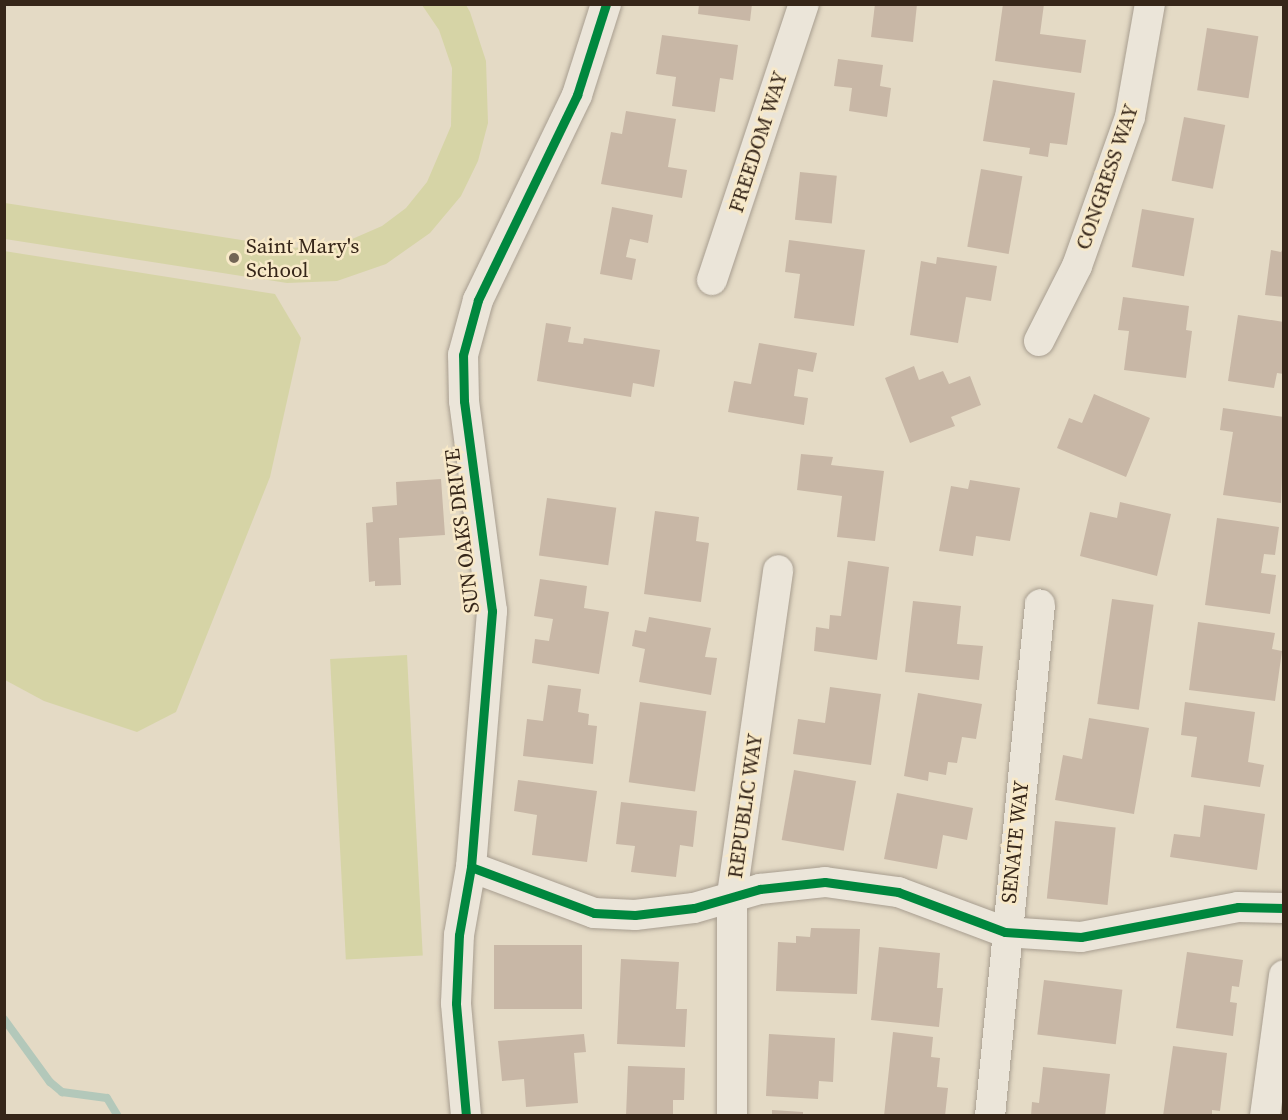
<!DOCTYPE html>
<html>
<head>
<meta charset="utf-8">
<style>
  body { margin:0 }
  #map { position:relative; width:1288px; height:1120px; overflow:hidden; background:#e4dac5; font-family:"Source Serif 4",serif }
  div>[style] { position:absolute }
  .green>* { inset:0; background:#d6d4a6; transform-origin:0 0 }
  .stream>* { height:8px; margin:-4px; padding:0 4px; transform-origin:4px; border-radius:4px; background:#b3c8ba }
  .building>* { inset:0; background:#c8b7a6; transform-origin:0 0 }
  .roads { filter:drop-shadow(0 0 2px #a89e90) drop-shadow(0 0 2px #a89e90) }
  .minor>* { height:30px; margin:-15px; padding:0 15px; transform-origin:15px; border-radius:15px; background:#ebe5d9 }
  .cycleway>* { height:9px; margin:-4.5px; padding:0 4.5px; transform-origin:4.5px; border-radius:4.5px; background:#00873e }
  .dots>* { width:16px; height:16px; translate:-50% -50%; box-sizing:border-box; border:3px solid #f8e9c8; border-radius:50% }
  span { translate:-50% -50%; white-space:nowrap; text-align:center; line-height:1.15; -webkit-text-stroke:5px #f8e9c8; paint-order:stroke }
  .street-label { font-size:21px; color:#362619 }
  .poi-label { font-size:21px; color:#362619 }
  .left { translate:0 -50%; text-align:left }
  .frame { position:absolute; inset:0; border:6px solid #362619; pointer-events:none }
</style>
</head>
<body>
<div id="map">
  <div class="green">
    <div style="clip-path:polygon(422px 5px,466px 5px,470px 12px,486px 61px,488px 123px,478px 161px,461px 196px,430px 233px,386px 264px,337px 281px,287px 283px,5px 239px,5px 203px,292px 248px,343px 243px,382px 226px,406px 208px,427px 182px,451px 126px,452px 68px,439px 30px)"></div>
    <div style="clip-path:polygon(4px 251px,275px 294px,301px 338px,270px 477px,176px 712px,137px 732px,44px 701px,5px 680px)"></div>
    <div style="left:407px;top:655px;width:301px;height:77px;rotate:87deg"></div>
  </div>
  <div class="stream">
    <div style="left:4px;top:1019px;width:78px;rotate:53.9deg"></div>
    <div style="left:50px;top:1082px;width:16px;rotate:40deg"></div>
    <div style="left:62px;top:1092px;width:45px;rotate:7.6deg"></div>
    <div style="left:107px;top:1098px;width:21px;rotate:59deg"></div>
  </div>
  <div class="building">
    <div style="clip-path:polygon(699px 4px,752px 4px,750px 21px,698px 14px)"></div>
    <div style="clip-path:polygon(875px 4px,917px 4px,913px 42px,871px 37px)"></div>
    <div style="clip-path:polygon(1003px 4px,1044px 4px,1040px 34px,1086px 40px,1081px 73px,995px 61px)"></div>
    <div style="left:1207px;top:28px;width:52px;height:63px;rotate:9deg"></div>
    <div style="clip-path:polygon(662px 35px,738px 45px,733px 80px,720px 78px,715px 112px,672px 106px,676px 77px,656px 74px)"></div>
    <div style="clip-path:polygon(838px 59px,883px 65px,880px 86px,891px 88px,887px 117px,849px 111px,852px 88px,834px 86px)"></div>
    <div style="clip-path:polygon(993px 80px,1075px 93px,1067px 145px,1050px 143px,1048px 157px,1029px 154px,1030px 148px,983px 141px)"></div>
    <div style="clip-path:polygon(626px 111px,676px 119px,668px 167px,687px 170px,682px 198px,601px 184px,611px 132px,622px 134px)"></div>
    <div style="left:1184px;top:117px;width:42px;height:65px;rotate:11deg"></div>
    <div style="left:981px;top:169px;width:42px;height:79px;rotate:10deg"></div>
    <div style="left:800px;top:172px;width:37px;height:48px;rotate:6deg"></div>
    <div style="clip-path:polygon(612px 207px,653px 215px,648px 243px,630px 239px,626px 257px,636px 259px,632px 280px,600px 274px)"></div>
    <div style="left:1142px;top:209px;width:53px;height:59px;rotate:10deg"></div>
    <div style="clip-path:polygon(789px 240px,865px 250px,854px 326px,794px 318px,800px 274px,785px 272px)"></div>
    <div style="clip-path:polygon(1284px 246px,1284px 297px,1265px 295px,1271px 250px,1281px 252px)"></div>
    <div style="clip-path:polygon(937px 257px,997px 266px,991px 301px,966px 297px,958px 343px,910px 335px,921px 261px,936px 264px)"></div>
    <div style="clip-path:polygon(1123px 297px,1189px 306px,1186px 330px,1192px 331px,1186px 378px,1124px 370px,1129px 331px,1118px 330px)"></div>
    <div style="clip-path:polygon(1238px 315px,1284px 322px,1284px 374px,1277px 373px,1274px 388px,1228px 381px)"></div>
    <div style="clip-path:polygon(546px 323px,571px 327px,568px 342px,583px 344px,584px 338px,660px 350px,654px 387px,633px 383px,631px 397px,537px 381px)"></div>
    <div style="clip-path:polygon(759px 343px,817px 353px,813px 372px,798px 369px,794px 396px,808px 398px,804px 425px,728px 412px,734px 381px,751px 384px)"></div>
    <div style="clip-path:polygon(914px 366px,919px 380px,943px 371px,949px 384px,970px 376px,981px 405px,951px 417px,955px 426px,910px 443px,885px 378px)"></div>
    <div style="clip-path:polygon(1094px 394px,1150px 418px,1126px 477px,1057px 448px,1069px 418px,1082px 423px)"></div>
    <div style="clip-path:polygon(1223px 408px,1284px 417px,1281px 503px,1223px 495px,1233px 432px,1220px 430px)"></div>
    <div style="clip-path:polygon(801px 454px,833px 457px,831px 465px,884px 471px,875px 541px,837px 537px,842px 496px,797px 490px)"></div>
    <div style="clip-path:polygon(441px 479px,445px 535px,399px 538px,401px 585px,375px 586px,375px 581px,369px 582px,366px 523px,373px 522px,372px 507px,397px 505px,396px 482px)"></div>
    <div style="clip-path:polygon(970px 480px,1020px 488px,1010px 541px,976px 536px,973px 556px,939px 551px,951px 486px,968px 489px)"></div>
    <div style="left:547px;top:498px;width:70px;height:58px;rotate:8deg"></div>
    <div style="clip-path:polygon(1120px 502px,1171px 514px,1157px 576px,1080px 556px,1090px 512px,1117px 518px)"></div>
    <div style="clip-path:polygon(655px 511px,699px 517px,696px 541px,709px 543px,701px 602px,644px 594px)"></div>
    <div style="clip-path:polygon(1217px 518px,1279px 527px,1275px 555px,1264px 554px,1261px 573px,1276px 575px,1270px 614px,1205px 605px)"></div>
    <div style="clip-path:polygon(848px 561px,889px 567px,877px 660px,814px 651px,816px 627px,829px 629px,830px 615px,841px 616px)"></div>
    <div style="clip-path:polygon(540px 579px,587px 586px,584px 608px,609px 612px,599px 674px,532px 663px,535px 639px,549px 641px,553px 619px,534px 616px)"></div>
    <div style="left:1112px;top:599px;width:42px;height:106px;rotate:8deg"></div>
    <div style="clip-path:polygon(913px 601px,961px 606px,957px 644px,983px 646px,979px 680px,905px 672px)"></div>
    <div style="clip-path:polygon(649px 617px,711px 628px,705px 657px,717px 658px,711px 695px,639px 682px,645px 649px,632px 646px,635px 630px,646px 632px)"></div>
    <div style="clip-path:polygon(1198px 622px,1275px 633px,1272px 649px,1282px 651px,1275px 701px,1189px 690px)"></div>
    <div style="clip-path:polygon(548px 685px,581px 689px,578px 712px,589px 714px,588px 725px,597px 726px,593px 764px,523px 756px,527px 719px,543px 721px)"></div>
    <div style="clip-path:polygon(830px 687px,881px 694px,871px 765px,793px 754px,798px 719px,825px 723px)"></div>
    <div style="clip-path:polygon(918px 693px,982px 704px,976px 739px,962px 737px,957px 763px,948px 762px,946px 775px,929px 772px,928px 781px,904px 776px)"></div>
    <div style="left:640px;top:702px;width:67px;height:81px;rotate:8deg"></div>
    <div style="clip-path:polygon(1185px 702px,1255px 712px,1248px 762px,1264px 765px,1260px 787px,1191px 777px,1197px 737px,1181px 735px)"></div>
    <div style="clip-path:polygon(1089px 718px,1149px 728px,1134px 814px,1055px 800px,1063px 755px,1082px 759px)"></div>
    <div style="left:794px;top:770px;width:63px;height:71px;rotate:10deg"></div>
    <div style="clip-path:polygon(518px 780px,597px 791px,587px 862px,532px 855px,537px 815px,514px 811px)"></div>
    <div style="clip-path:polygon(897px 793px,973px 808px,967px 840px,943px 835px,937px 869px,884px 859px)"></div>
    <div style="clip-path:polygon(621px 802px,697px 811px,693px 847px,680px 845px,676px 877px,631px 872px,635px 846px,616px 844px)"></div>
    <div style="clip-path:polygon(1204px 805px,1265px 814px,1257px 870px,1170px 857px,1174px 834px,1200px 837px)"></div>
    <div style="left:1055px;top:821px;width:61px;height:78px;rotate:6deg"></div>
    <div style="clip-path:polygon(811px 928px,860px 929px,857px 994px,776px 991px,778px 942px,796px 943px,796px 936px,810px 937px)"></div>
    <div style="left:582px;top:945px;width:64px;height:88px;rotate:90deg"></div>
    <div style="clip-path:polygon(879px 947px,940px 953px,937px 988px,943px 988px,939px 1027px,871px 1020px)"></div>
    <div style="clip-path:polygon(1187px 952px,1243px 960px,1239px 987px,1232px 986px,1230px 1002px,1237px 1003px,1233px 1036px,1176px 1028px)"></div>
    <div style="clip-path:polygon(621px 959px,679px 962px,676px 1009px,687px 1009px,685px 1047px,617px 1044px)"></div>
    <div style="left:1044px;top:980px;width:79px;height:55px;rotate:7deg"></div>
    <div style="clip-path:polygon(893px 1032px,933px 1037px,931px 1057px,940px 1058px,937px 1087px,948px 1088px,945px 1116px,884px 1116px)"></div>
    <div style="clip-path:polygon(584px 1034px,586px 1052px,574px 1053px,578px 1103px,526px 1107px,524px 1079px,502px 1081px,498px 1041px)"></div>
    <div style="clip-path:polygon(769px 1034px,835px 1038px,833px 1082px,819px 1081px,818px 1099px,766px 1096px)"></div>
    <div style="clip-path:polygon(1173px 1046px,1227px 1053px,1220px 1111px,1212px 1110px,1212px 1116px,1163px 1116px)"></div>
    <div style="clip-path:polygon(628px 1066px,685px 1068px,684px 1100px,673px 1100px,673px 1116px,626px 1116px)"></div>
    <div style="clip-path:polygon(1043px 1067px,1110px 1074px,1105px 1116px,1031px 1116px,1032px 1102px,1039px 1103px)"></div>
    <div style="clip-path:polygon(772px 1110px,803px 1112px,803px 1116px,772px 1116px)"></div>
  </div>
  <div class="roads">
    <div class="minor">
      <div style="left:712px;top:280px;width:291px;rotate:-71.6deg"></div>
      <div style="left:1039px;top:341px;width:84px;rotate:-63.1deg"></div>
      <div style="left:1077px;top:266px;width:158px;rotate:-70.4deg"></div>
      <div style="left:1130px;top:117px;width:115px;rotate:-80deg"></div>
      <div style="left:471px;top:867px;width:131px;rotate:20.5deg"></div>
      <div style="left:594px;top:913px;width:41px;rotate:2.8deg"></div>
      <div style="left:635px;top:915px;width:59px;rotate:-6.8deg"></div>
      <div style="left:694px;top:908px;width:69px;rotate:-16.1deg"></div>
      <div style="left:760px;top:889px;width:65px;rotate:-6.1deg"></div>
      <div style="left:825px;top:882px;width:74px;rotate:7.8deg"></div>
      <div style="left:898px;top:892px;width:114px;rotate:20.5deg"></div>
      <div style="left:1005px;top:932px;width:76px;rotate:3.8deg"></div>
      <div style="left:1081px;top:937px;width:160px;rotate:-10.8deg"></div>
      <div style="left:1238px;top:907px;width:46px;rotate:1.2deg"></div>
      <div style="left:466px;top:1116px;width:113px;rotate:-95.1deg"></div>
      <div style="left:456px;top:1003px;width:68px;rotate:-87.5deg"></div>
      <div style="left:459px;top:935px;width:69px;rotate:-80deg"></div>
      <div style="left:471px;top:867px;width:257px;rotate:-85.3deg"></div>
      <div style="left:492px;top:611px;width:212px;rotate:-97.6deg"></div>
      <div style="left:464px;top:401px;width:46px;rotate:-91.2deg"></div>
      <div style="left:463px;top:355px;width:57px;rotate:-74.7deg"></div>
      <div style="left:478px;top:300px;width:228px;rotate:-64.2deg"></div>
      <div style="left:577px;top:95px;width:96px;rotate:-72.3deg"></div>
      <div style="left:732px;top:1116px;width:221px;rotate:-90deg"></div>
      <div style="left:732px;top:895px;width:328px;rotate:-81.9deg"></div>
      <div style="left:990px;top:1116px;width:514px;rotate:-84.42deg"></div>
      <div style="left:1265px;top:1116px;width:142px;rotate:-82.3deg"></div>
    </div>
  </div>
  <div class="cycleway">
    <div style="left:471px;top:867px;width:131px;rotate:20.5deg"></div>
    <div style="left:594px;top:913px;width:41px;rotate:2.8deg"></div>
    <div style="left:635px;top:915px;width:59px;rotate:-6.8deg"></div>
    <div style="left:694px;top:908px;width:69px;rotate:-16.1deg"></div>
    <div style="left:760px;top:889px;width:65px;rotate:-6.1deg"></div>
    <div style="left:825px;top:882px;width:74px;rotate:7.8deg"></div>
    <div style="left:898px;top:892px;width:114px;rotate:20.5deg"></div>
    <div style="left:1005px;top:932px;width:76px;rotate:3.8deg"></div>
    <div style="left:1081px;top:937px;width:160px;rotate:-10.8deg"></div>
    <div style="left:1238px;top:907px;width:46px;rotate:1.2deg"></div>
    <div style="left:466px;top:1116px;width:113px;rotate:-95.1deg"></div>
    <div style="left:456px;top:1003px;width:68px;rotate:-87.5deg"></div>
    <div style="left:459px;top:935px;width:69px;rotate:-80deg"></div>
    <div style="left:471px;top:867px;width:257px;rotate:-85.3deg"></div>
    <div style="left:492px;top:611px;width:212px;rotate:-97.6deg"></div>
    <div style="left:464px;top:401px;width:46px;rotate:-91.2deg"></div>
    <div style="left:463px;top:355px;width:57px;rotate:-74.7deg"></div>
    <div style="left:478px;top:300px;width:228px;rotate:-64.2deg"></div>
    <div style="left:577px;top:95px;width:96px;rotate:-72.3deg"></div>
  </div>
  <div class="dots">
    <div style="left:234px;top:258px;background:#736555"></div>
  </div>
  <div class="street-label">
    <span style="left:758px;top:142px;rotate:-72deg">FREEDOM WAY</span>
    <span style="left:1107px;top:177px;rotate:-71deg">CONGRESS WAY</span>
    <span style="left:462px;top:531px;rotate:-97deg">SUN OAKS DRIVE</span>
    <span style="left:745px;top:806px;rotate:-82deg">REPUBLIC WAY</span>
    <span style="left:1015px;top:842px;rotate:-84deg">SENATE WAY</span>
  </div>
  <div class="poi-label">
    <span class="left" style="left:246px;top:258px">Saint Mary's<br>School</span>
  </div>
  <div class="frame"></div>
</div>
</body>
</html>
